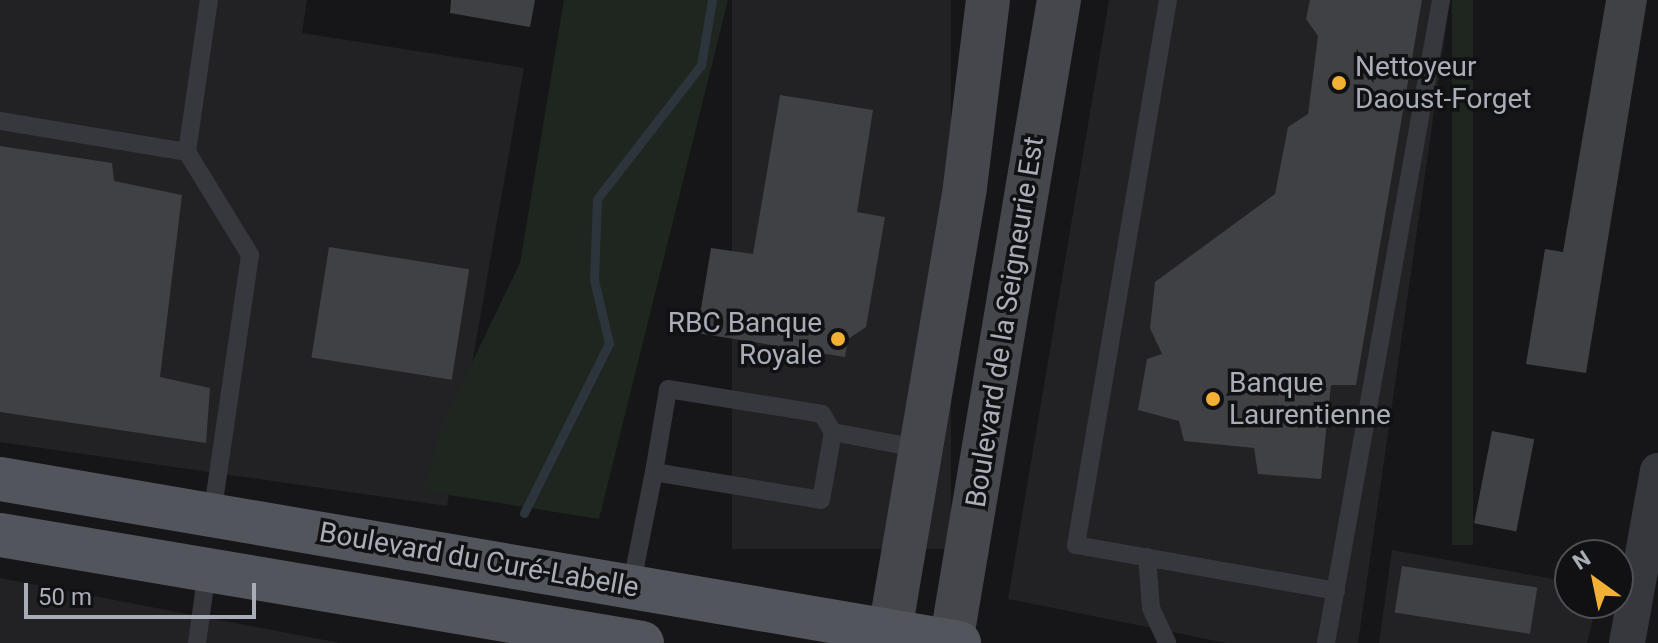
<!DOCTYPE html>
<html>
<head>
<meta charset="utf-8">
<style>
  body { margin:0 }
  #map { position:relative; width:1658px; height:643px; overflow:hidden; background:#161618; font-family:Roboto,sans-serif }
  div>[style] { position:absolute }
  .built>* { inset:0; background:#222225; transform-origin:0 0 }
  .green>* { inset:0; background:#1e261f; transform-origin:0 0 }
  .stream>* { height:9px; margin:-4.5px; padding:0 4.5px; transform-origin:4.5px; border-radius:4.5px; background:#2c353c }
  .building>* { inset:0; background:#404145; transform-origin:0 0 }
  .service>* { height:18px; margin:-9px; padding:0 9px; transform-origin:9px; border-radius:9px; background:#37383d }
  .minor>* { height:36px; margin:-18px; padding:0 18px; transform-origin:18px; border-radius:18px; background:#37383d }
  .secondary>* { height:44px; margin:-22px; padding:0 22px; transform-origin:22px; border-radius:22px; background:#45474d }
  .primary>* { height:44px; margin:-22px; padding:0 22px; transform-origin:22px; border-radius:22px; background:#53555c }
  .dots>* { width:22px; height:22px; translate:-50% -50%; box-sizing:border-box; border:4px solid #111113; border-radius:50% }
  span { translate:-50% -50%; white-space:nowrap; text-align:center; line-height:1.15; -webkit-text-stroke:7px #111113; paint-order:stroke }
  .poi-label { font-size:28px; color:#a8adb8 }
  .left { translate:0 -50%; text-align:left }
  .right { translate:-100% -50%; text-align:right }
  .street-label { font-size:28px; color:#a8adb8 }
  .north { position:absolute; left:1554px; top:539px; width:80px; height:80px; box-sizing:border-box; background:#111113; border:2px solid #4d4f55; border-radius:50%; rotate:327deg; font-size:22px; font-weight:700; line-height:32px; text-align:center; color:#a8adb8 }
  .north::after { content:''; display:block; margin:auto; width:28px; height:36px; background:#f2b134; clip-path:polygon(50% 0,100% 100%,50% 72%,0 100%) }
  .scale { position:absolute; left:24px; top:583px; width:232px; height:36px; box-sizing:border-box; border:4px solid #a8adb8; border-top:0; padding-left:10px; font-size:24px; line-height:28px; white-space:nowrap; color:#a8adb8; -webkit-text-stroke:6px #111113; paint-order:stroke }
</style>
</head>
<body>
<div id="map">
  <div class="built">
    <div style="clip-path:polygon(0 0,307px 0,302px 33px,524px 68px,447px 506px,0 442px)"></div>
    <div style="left:732px;top:0;width:219px;height:549px"></div>
    <div style="clip-path:polygon(1109px 0,1450px 0,1358px 643px,1226px 643px,1008px 599px)"></div>
    <div style="clip-path:polygon(1392px 550px,1570px 582px,1570px 603px,1597px 603px,1587px 643px,1379px 643px)"></div>
    <div style="clip-path:polygon(0 578px,340px 643px,0 643px)"></div>
  </div>
  <div class="green">
    <div style="clip-path:polygon(564px 0,728px 0,599px 519px,424px 491px,441px 427px,520px 263px)"></div>
    <div style="left:1452px;top:0;width:21px;height:545px"></div>
  </div>
  <div class="stream">
    <div style="left:524px;top:513px;width:190px;rotate:-63.4deg"></div>
    <div style="left:609px;top:343px;width:65px;rotate:-103.4deg"></div>
    <div style="left:594px;top:280px;width:81px;rotate:-87.9deg"></div>
    <div style="left:597px;top:199px;width:170px;rotate:-52.2deg"></div>
    <div style="left:701px;top:65px;width:66px;rotate:-80.4deg"></div>
  </div>
  <div class="building">
    <div style="clip-path:polygon(451px 0,535px 0,530px 27px,450px 13px)"></div>
    <div style="clip-path:polygon(1310px 0,1422px 0,1356px 385px,1331px 385px,1321px 479px,1258px 474px,1254px 448px,1184px 441px,1179px 421px,1138px 410px,1147px 359px,1162px 354px,1150px 328px,1155px 282px,1275px 194px,1288px 127px,1308px 114px,1318px 36px,1306px 19px)"></div>
    <div style="clip-path:polygon(1606px 0,1647px 0,1586px 373px,1526px 364px,1545px 249px,1563px 252px)"></div>
    <div style="clip-path:polygon(780px 95px,873px 110px,857px 212px,885px 217px,866px 327px,848px 339px,845px 357px,697px 333px,711px 248px,753px 254px)"></div>
    <div style="clip-path:polygon(0 146px,112px 163px,114px 181px,182px 195px,160px 377px,210px 388px,206px 443px,0 412px)"></div>
    <div style="left:329px;top:247px;width:142px;height:112px;rotate:9deg"></div>
    <div style="left:1492px;top:431px;width:43px;height:94px;rotate:11deg"></div>
    <div style="left:1402px;top:566px;width:137px;height:47px;rotate:9deg"></div>
  </div>
  <div class="service">
    <div style="left:1168px;top:0;width:553px;rotate:99.58deg"></div>
    <div style="left:1076px;top:545px;width:264px;rotate:10deg"></div>
    <div style="left:0;top:121px;width:190px;rotate:9.4deg"></div>
    <div style="left:187px;top:152px;width:154px;rotate:-81.8deg"></div>
    <div style="left:187px;top:152px;width:121px;rotate:58.5deg"></div>
    <div style="left:250px;top:255px;width:263px;rotate:98.3deg"></div>
    <div style="left:654px;top:472px;width:84px;rotate:-80.4deg"></div>
    <div style="left:668px;top:389px;width:156px;rotate:9.2deg"></div>
    <div style="left:822px;top:414px;width:21px;rotate:59deg"></div>
    <div style="left:1147px;top:557px;width:51px;rotate:85.5deg"></div>
    <div style="left:1151px;top:608px;width:38px;rotate:65deg"></div>
    <div style="left:631px;top:587px;width:117px;rotate:-78.7deg"></div>
    <div style="left:654px;top:472px;width:169px;rotate:9.5deg"></div>
    <div style="left:821px;top:500px;width:69px;rotate:-80deg"></div>
    <div style="left:833px;top:432px;width:91px;rotate:10.8deg"></div>
    <div style="left:197px;top:643px;width:73px;rotate:-82.1deg"></div>
    <div style="left:1326px;top:643px;width:653px;rotate:-79.86deg"></div>
  </div>
  <div class="minor">
    <div style="left:1627px;top:643px;width:175px;rotate:-79.8deg"></div>
  </div>
  <div class="secondary">
    <div style="left:888px;top:643px;width:462px;rotate:-80.4deg"></div>
    <div style="left:965px;top:187px;width:188px;rotate:-83deg"></div>
    <div style="left:951px;top:643px;width:652px;rotate:-80.47deg"></div>
  </div>
  <div class="primary">
    <div style="left:0;top:479px;width:973px;rotate:9.7deg"></div>
    <div style="left:0;top:535px;width:651px;rotate:9.55deg"></div>
  </div>
  <div class="dots">
    <div style="left:1339px;top:83px;background:#f2b134"></div>
    <div style="left:838px;top:339px;background:#f2b134"></div>
    <div style="left:1213px;top:399px;background:#f2b134"></div>
  </div>
  <div class="poi-label">
    <span class="left" style="left:1355px;top:83px">Nettoyeur<br>Daoust-Forget</span>
    <span class="right" style="left:822px;top:339px">RBC Banque<br>Royale</span>
    <span class="left" style="left:1229px;top:399px">Banque<br>Laurentienne</span>
  </div>
  <div class="street-label">
    <span style="left:1005px;top:322px;rotate:-81deg">Boulevard de la Seigneurie Est</span>
    <span style="left:479px;top:560px;rotate:10deg">Boulevard du Curé-Labelle</span>
  </div>
  <div class="north">N</div>
  <div class="scale">50 m</div>
</div>
</body>
</html>
